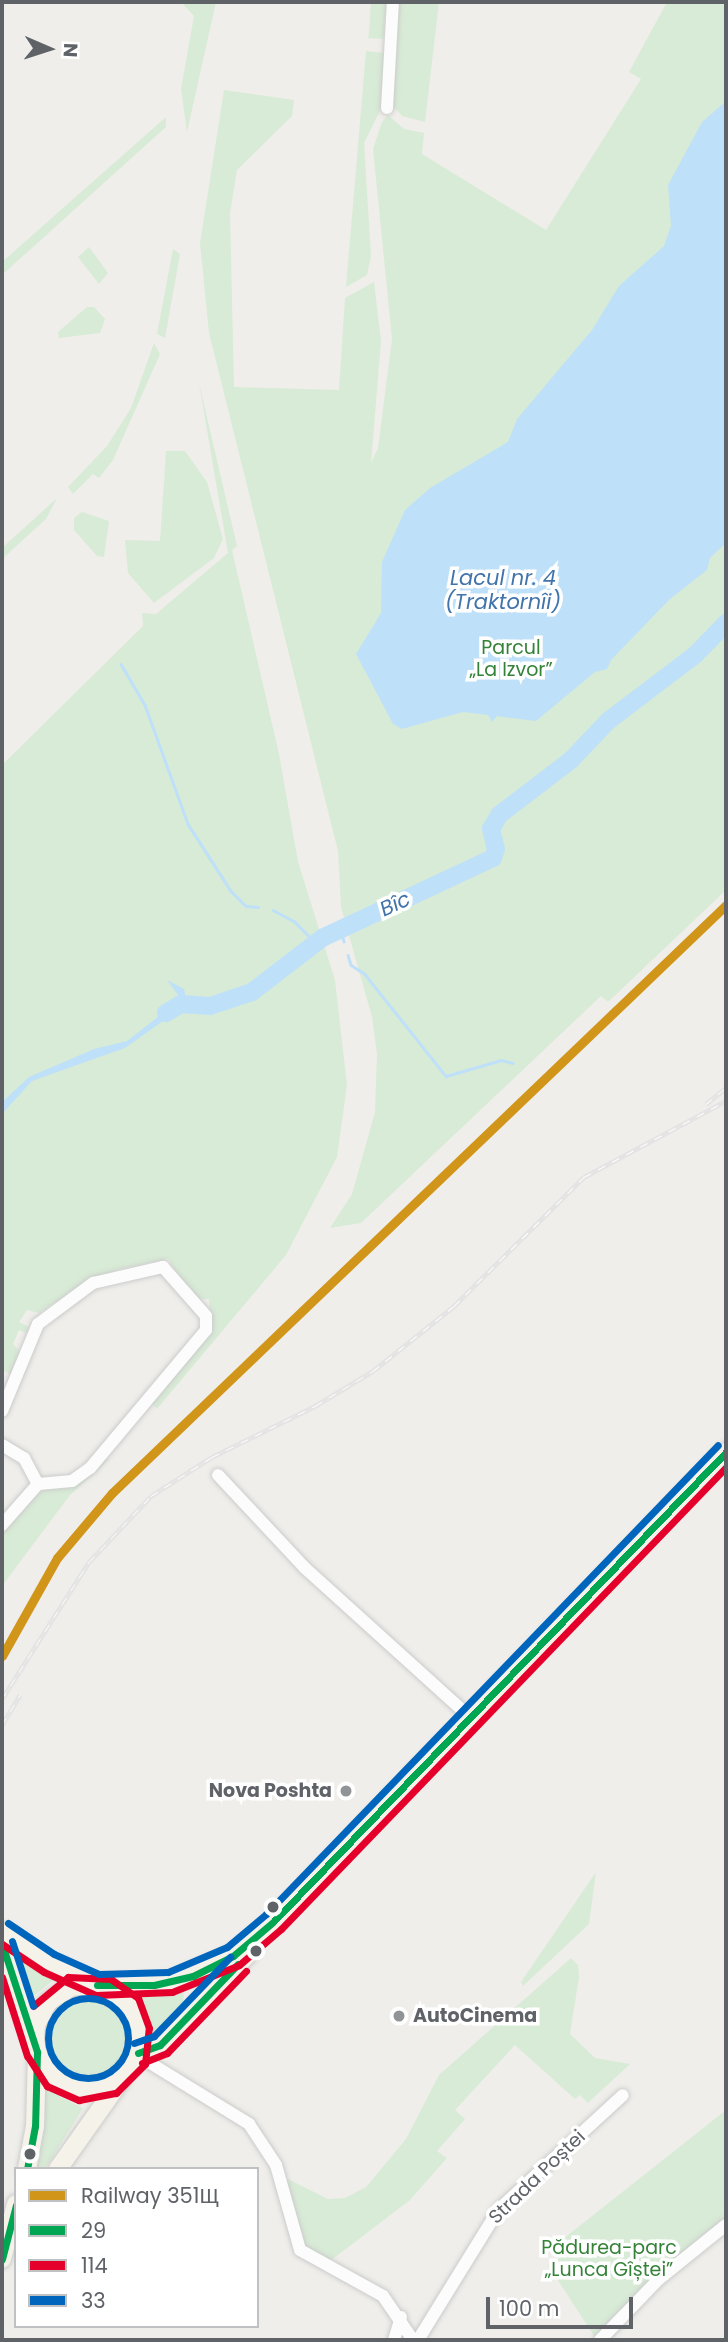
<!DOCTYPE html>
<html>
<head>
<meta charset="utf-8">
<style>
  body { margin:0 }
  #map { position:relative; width:728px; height:2342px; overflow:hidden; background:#efeeea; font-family:Poppins,sans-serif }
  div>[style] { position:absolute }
  .green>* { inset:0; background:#d8ebd6; transform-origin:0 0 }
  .round { border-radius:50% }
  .water>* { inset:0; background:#bfe0f9 }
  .stream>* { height:2.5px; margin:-1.25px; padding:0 1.25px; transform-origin:1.25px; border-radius:1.25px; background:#bfe0f9 }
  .river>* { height:18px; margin:-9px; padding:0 9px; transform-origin:9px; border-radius:9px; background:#bfe0f9 }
  .roads { filter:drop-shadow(0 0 2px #cbcccc) drop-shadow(0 0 2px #cbcccc) }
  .street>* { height:12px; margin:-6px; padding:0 6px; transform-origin:6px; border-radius:6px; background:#fdfcfc }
  .primary>* { height:18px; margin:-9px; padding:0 9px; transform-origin:9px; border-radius:9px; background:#f4f2e9 }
  .rail>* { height:5px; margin-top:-2.5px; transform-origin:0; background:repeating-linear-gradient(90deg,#fff 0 8px,#e4e4e4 0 16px); box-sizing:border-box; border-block:2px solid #e4e4e4 }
  .bus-1>* { height:7px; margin:-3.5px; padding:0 3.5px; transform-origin:3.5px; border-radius:3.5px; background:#00a651 }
  .bus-2>* { height:7px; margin:-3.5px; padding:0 3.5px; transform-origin:3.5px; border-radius:3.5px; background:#e4002b }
  .bus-3>* { height:7px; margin:-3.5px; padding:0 3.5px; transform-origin:3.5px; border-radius:3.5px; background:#0065bd }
  .bus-3>.ring { margin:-3.5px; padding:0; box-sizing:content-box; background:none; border:7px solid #0065bd; border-radius:50% }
  .rail-1>* { height:9px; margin:-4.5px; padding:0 4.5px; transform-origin:4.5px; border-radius:4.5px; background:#d1951a }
  .dots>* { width:19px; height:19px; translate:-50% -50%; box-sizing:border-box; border:4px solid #fff; border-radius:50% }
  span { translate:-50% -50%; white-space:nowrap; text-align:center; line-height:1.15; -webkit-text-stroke:7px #fff; paint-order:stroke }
  .park-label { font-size:19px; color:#348238 }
  .poi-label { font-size:19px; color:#5f6368; font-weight:700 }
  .right { translate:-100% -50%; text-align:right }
  .left { translate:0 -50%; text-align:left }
  .street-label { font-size:19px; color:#5f6368 }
  .water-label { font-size:21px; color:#4174aa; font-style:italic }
  .frame { position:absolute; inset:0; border:4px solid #5f6368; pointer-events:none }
  .legend { position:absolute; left:14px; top:2167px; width:245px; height:161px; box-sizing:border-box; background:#fff; border:2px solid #bfc1c3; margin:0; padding:9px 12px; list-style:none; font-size:21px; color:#5f6368 }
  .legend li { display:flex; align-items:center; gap:14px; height:35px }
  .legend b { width:35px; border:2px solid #bfc1c3 }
  .north { position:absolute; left:14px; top:14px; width:70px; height:70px; -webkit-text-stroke:5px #fff; paint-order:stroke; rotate:93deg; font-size:19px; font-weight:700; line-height:28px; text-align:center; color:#5f6368 }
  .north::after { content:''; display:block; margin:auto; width:24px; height:32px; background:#5f6368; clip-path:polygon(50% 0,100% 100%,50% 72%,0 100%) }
  .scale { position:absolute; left:486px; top:2297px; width:147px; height:32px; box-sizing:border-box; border:4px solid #5f6368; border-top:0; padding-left:9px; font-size:21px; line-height:24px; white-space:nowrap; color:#5f6368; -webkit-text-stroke:5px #fff; paint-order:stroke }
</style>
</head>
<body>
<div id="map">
  <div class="green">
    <div style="clip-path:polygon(181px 2px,216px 2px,187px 132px,181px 89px,194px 16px)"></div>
    <div style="left:371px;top:2px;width:15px;height:36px;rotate:4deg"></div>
    <div style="clip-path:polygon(398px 2px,439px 2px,425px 122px,402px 116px,393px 106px)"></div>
    <div style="clip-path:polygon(667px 2px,726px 2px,726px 890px,608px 1002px,601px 996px,361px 1223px,330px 1228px,352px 1194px,375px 1112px,377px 1054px,372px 1017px,341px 907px,338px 851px,209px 333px,200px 243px,224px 90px,294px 100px,292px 116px,237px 170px,230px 213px,234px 387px,339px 390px,345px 298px,374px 282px,381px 341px,371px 463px,378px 448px,392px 339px,373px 149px,382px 122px,388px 115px,404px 129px,424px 133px,422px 154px,546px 230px,641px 79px,629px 72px)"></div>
    <div style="clip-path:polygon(366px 51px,384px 53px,384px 103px,364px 143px,371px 256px,367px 275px,346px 287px)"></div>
    <div style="clip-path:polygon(166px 117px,166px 127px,2px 275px,2px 262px)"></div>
    <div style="clip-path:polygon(89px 247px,108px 273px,99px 284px,78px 257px)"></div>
    <div style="clip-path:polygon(173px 249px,180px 254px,165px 338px,157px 334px)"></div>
    <div style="clip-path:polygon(87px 307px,94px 307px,105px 319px,100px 333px,59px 338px,58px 332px)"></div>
    <div style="clip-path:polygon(154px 343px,160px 354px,113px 460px,99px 478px,93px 474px,73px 494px,68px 487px,107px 446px,131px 408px)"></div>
    <div style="clip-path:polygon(199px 383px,237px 546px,232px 550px,279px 754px,298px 862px,335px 980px,347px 1085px,337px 1157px,286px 1255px,157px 1409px,152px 1404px,194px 1350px,206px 1341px,211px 1324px,209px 1299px,194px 1299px,168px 1259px,119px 1269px,79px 1286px,39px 1313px,27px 1310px,19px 1322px,29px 1327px,26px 1333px,19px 1330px,13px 1344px,20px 1352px,13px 1375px,2px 1370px,2px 765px,143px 626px,142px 613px,156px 614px,228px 553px)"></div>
    <div style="clip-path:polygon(166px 451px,185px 451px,207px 482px,223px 539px,214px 558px,154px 603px,128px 573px,125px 540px,160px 541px)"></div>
    <div style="clip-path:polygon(57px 498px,46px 519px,2px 559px,2px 548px)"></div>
    <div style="clip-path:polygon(82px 512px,109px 521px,104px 557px,97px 556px,74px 530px,74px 518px)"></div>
    <div style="clip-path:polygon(110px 1459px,70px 1495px,2px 1586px,2px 1533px,8px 1525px,34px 1496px,100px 1460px)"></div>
    <div style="clip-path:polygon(596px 1872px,589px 1924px,523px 1986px,521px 1982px)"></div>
    <div style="clip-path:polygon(571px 1958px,578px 1965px,579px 1977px,570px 2034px,595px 2058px,630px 2064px,588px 2103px,580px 2095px,575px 2099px,515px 2045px,455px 2110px,465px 2119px,437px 2151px,447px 2158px,410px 2200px,330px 2261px,306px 2248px,286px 2185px,288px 2179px,328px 2199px,345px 2198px,366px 2187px,406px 2139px,439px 2075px)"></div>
    <div style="clip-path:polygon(24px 1959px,57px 1977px,31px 1998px,19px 1962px)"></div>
    <div style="clip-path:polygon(184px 1990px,183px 2005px,153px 2038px,150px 2018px,138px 1996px)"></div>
    <div class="round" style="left:43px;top:1993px;width:88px;height:88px"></div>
    <div style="clip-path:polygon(45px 2089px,83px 2108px,45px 2169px,36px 2169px)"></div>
    <div style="clip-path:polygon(726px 2110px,726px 2220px,662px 2268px,596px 2339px,548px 2265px,564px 2253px,558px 2243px)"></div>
  </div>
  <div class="water">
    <div style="clip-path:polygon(726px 101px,726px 543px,710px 558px,707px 570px,670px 599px,611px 660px,607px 669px,595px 672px,536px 721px,497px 716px,492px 722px,488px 715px,463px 712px,402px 729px,393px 724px,356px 654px,381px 613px,382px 562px,405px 510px,430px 488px,508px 442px,517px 419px,592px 330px,619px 286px,664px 246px,671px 226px,668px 185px,702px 122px)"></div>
    <div style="clip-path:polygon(167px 980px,184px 989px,187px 1004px,125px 1048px,32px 1081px,2px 1114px,2px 1102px,29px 1077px,94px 1049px,127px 1041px,181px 999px)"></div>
  </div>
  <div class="stream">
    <div style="left:121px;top:664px;width:48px;rotate:59.7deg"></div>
    <div style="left:145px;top:705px;width:127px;rotate:70.1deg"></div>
    <div style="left:188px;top:824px;width:80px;rotate:57.3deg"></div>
    <div style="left:231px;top:891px;width:21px;rotate:45deg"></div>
    <div style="left:246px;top:906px;width:12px;rotate:5deg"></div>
    <div style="left:273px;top:910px;width:24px;rotate:28deg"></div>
    <div style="left:294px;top:921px;width:31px;rotate:45deg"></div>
    <div style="left:340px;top:928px;width:14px;rotate:73deg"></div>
    <div style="left:348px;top:955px;width:10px;rotate:73deg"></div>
    <div style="left:351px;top:965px;width:15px;rotate:32deg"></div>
    <div style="left:364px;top:973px;width:132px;rotate:51.5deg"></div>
    <div style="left:446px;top:1076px;width:57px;rotate:-16.2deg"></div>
    <div style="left:501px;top:1060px;width:12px;rotate:14deg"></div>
  </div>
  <div class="river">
    <div style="left:166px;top:1013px;width:17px;rotate:-31deg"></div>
    <div style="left:181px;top:1004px;width:29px;rotate:4deg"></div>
    <div style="left:210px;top:1006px;width:44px;rotate:-18.4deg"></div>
    <div style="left:252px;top:992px;width:88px;rotate:-37.6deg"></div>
    <div style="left:322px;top:938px;width:189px;rotate:-25.1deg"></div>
    <div style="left:493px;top:858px;width:9px;rotate:-72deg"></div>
    <div style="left:496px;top:849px;width:21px;rotate:-104deg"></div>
    <div style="left:491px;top:829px;width:16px;rotate:-60deg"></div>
    <div style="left:499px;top:815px;width:91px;rotate:-37.4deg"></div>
    <div style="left:571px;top:760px;width:54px;rotate:-46.5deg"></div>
    <div style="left:608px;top:721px;width:109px;rotate:-37.2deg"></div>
    <div style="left:695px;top:655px;width:45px;rotate:-45.9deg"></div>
  </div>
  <div class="roads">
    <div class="street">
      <div style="left:387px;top:108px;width:106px;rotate:-86.8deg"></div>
      <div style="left:2px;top:1411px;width:94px;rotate:-67.5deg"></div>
      <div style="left:38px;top:1324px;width:69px;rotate:-36.7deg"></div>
      <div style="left:93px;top:1283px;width:72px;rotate:-12.9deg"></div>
      <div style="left:163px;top:1267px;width:65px;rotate:48.7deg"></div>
      <div style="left:206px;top:1316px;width:14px;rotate:90deg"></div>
      <div style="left:206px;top:1330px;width:180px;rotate:130deg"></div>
      <div style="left:90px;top:1468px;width:22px;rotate:144deg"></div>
      <div style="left:72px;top:1481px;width:34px;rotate:175deg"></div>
      <div style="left:38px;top:1484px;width:55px;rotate:131.3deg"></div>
      <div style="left:2px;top:1445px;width:26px;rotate:31deg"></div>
      <div style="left:24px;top:1458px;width:30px;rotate:62deg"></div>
      <div style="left:218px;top:1475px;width:127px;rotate:46.9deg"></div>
      <div style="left:305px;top:1568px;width:224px;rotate:42.1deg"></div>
      <div style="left:137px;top:2055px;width:132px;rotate:31.6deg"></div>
      <div style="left:249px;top:2124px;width:49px;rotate:56.6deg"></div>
      <div style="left:276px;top:2165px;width:88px;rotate:74.2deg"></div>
      <div style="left:300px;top:2250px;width:95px;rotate:29deg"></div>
      <div style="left:383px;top:2296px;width:53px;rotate:55.7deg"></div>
      <div style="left:394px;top:2340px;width:24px;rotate:-73deg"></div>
      <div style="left:418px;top:2340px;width:154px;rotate:-58.3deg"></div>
      <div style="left:499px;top:2209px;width:168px;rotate:-42.6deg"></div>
      <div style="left:600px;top:2340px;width:85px;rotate:-46deg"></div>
      <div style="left:659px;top:2279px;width:86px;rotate:-38.9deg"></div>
    </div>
    <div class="primary">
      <div style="left:2px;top:1932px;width:56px;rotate:33.4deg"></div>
      <div style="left:49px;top:1963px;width:53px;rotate:24.6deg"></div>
      <div style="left:97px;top:1985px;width:73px;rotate:-2.4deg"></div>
      <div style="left:170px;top:1982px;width:68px;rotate:-22.4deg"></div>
      <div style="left:233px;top:1956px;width:52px;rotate:-40.4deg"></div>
      <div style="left:273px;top:1922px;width:653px;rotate:-46.06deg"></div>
      <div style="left:2px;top:1944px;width:114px;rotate:72deg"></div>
      <div style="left:37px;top:2052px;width:31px;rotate:57deg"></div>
      <div style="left:54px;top:2078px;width:31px;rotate:22deg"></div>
      <div style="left:83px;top:2090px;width:32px;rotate:-13deg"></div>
      <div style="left:114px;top:2083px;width:31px;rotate:-48deg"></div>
      <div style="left:135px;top:2060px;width:33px;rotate:-83deg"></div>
      <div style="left:139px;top:2027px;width:25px;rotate:-113deg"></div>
      <div style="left:129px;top:2004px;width:37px;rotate:-149deg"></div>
      <div style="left:97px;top:1985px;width:26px;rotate:176deg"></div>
      <div style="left:71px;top:1987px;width:27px;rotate:147deg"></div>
      <div style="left:48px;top:2002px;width:26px;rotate:118deg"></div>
      <div style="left:36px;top:2025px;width:14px;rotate:94deg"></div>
      <div style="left:35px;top:2039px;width:13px;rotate:81deg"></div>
      <div style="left:37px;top:2052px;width:74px;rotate:91.5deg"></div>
      <div style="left:35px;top:2126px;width:44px;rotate:100.5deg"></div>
      <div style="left:138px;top:2053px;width:23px;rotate:-20deg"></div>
      <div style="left:160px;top:2045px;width:128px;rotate:-45.9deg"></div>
      <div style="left:58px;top:2169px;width:109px;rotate:-54.7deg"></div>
      <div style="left:2px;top:2259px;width:57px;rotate:-75.7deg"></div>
    </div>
  </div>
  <div class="rail">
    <div style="left:706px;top:1104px;width:26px;rotate:-39deg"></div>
    <div style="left:2px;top:1699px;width:162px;rotate:-57.6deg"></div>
    <div style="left:89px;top:1562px;width:91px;rotate:-46.8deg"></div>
    <div style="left:151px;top:1496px;width:72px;rotate:-32.6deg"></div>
    <div style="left:212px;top:1457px;width:115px;rotate:-26.3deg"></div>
    <div style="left:315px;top:1406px;width:68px;rotate:-31.1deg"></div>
    <div style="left:373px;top:1371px;width:104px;rotate:-38.7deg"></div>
    <div style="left:454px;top:1306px;width:183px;rotate:-44.8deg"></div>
    <div style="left:584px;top:1177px;width:161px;rotate:-28.2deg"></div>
    <div style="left:2px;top:1725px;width:35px;rotate:-59deg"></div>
  </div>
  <div class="bus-1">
    <div style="left:2px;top:1944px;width:114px;rotate:72deg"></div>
    <div style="left:37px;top:2052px;width:74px;rotate:91.5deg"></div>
    <div style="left:35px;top:2126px;width:44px;rotate:100.5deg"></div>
    <div style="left:97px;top:1985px;width:57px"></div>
    <div style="left:154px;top:1985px;width:40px;rotate:-13deg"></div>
    <div style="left:193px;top:1976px;width:45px;rotate:-26.6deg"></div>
    <div style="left:233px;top:1956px;width:52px;rotate:-40.4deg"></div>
    <div style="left:273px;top:1922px;width:653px;rotate:-46.06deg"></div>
    <div style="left:138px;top:2053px;width:23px;rotate:-20deg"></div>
    <div style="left:160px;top:2045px;width:112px;rotate:-46.1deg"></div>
    <div style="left:2px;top:2259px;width:56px;rotate:-75.5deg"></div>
  </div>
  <div class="bus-2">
    <div style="left:2px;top:1944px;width:50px;rotate:33.7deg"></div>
    <div style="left:44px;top:1972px;width:57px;rotate:23.9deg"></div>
    <div style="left:96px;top:1995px;width:76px;rotate:-2.3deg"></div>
    <div style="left:172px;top:1992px;width:72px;rotate:-21.9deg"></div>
    <div style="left:239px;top:1965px;width:55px;rotate:-40.6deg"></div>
    <div style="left:281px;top:1929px;width:641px;rotate:-46.07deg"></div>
    <div style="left:2px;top:1977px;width:83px;rotate:72.4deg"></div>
    <div style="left:28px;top:2057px;width:35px;rotate:57deg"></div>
    <div style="left:47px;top:2086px;width:35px;rotate:24deg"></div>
    <div style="left:79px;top:2100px;width:38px;rotate:-11deg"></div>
    <div style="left:116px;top:2093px;width:41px;rotate:-45deg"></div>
    <div style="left:145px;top:2064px;width:36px;rotate:-84deg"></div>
    <div style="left:149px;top:2028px;width:32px;rotate:-110deg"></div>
    <div style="left:138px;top:1998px;width:33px;rotate:-145deg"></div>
    <div style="left:111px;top:1979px;width:43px;rotate:-177.3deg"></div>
    <div style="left:68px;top:1977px;width:45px;rotate:140.4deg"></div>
    <div style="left:142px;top:2063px;width:27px;rotate:-22deg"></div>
    <div style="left:167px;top:2053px;width:114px;rotate:-46.1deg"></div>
  </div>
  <div class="bus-3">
    <div style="left:8px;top:1923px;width:55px;rotate:34deg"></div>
    <div style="left:54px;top:1954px;width:49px;rotate:24deg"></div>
    <div style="left:99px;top:1974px;width:69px;rotate:-1.7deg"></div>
    <div style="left:168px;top:1972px;width:64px;rotate:-23deg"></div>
    <div style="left:227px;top:1947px;width:51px;rotate:-40.2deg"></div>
    <div style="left:266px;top:1914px;width:651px;rotate:-46.06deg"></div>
    <div style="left:12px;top:1941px;width:68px;rotate:72.1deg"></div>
    <div class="ring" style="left:48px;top:1998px;width:73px;height:73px"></div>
    <div style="left:134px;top:2043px;width:21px;rotate:-19deg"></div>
    <div style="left:154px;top:2036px;width:110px;rotate:-46.1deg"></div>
  </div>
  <div class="rail-1">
    <div style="left:2px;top:1656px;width:112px;rotate:-60.7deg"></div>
    <div style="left:57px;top:1558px;width:85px;rotate:-49.8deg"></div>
    <div style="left:112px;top:1493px;width:850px;rotate:-43.76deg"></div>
  </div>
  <div class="dots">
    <div style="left:346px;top:1791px;background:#919496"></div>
    <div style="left:273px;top:1907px;background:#5f6368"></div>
    <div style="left:256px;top:1951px;background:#5f6368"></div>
    <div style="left:399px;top:2016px;background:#919496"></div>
    <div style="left:30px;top:2154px;background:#5f6368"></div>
  </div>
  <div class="park-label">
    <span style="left:511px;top:659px">Parcul<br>„La Izvor”</span>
    <span style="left:609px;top:2259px">Pădurea-parc<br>„Lunca Gîștei”</span>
  </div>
  <div class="poi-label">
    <span class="right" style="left:332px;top:1791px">Nova Poshta</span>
    <span class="left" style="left:413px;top:2016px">AutoCinema</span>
  </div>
  <div class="street-label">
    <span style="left:537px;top:2177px;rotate:-44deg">Strada Poștei</span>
  </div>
  <div class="water-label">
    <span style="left:503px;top:590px">Lacul nr. 4<br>(Traktornîi)</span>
    <span style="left:395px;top:904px;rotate:-25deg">Bîc</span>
  </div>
  <div class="frame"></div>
  <ul class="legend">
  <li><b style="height:9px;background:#d1951a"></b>Railway 351Щ</li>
  <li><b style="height:9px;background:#00a651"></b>29</li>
  <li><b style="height:9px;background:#e4002b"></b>114</li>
  <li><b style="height:9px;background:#0065bd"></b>33</li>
  </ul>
  <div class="north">N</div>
  <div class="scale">100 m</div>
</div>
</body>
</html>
